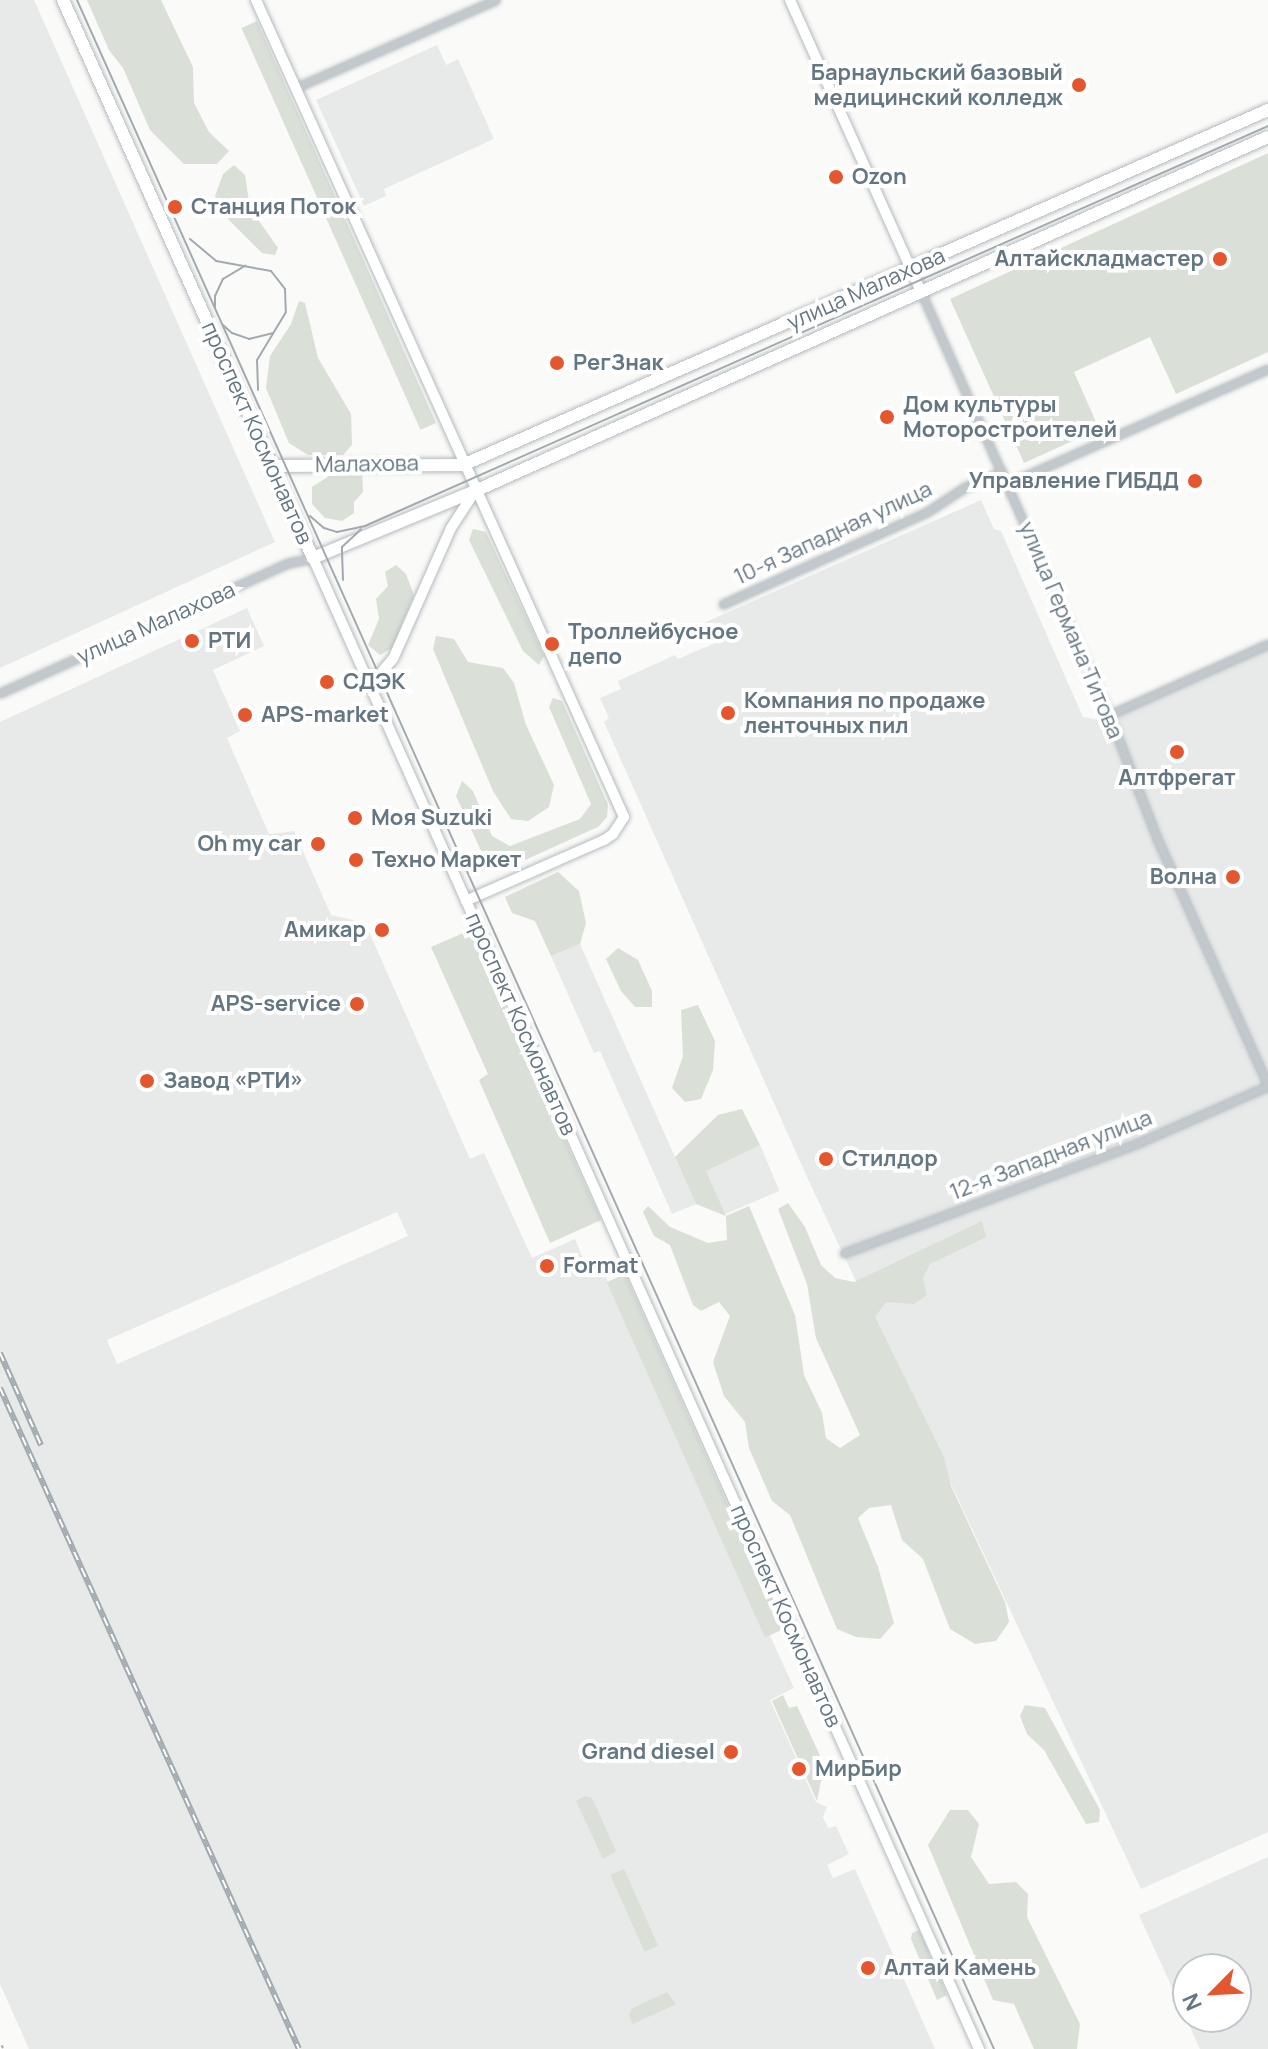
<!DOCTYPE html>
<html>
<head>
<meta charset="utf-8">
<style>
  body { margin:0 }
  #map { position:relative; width:1268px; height:2049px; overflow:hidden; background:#fafaf8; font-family:Manrope,sans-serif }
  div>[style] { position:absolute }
  .built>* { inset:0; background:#e8e9e9; transform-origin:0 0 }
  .green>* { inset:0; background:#dadfd7; transform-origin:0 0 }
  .roads { filter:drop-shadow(0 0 2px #b3babf) drop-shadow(0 0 2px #b3babf) }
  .street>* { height:7px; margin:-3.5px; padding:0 3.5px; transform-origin:3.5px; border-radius:3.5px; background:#c3c8cc }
  .secondary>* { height:10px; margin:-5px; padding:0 5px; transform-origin:5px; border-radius:5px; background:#fff }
  .primary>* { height:12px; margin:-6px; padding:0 6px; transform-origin:6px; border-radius:6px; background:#fff }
  .tram>* { height:2px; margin:-1px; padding:0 1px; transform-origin:1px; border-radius:1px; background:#a2aab0 }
  .rail>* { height:6px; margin-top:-3px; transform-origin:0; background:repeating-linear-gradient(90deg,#fff 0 9px,#a2aab0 0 18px); box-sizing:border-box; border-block:2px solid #a2aab0 }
  .dots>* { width:22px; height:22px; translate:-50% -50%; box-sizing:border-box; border:4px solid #fff; border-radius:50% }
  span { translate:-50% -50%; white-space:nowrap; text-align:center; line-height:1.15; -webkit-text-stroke:8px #fff; paint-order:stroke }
  .poi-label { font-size:22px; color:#657683; font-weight:700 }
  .right { translate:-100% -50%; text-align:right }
  .left { translate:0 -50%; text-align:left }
  .street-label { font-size:22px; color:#657683 }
  .north { position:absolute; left:1172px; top:1953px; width:80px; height:80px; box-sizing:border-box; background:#fff; border:2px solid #c1c8cd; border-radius:50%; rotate:246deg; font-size:22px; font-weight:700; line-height:32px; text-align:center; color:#657683 }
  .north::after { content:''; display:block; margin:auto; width:28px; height:36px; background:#e4572e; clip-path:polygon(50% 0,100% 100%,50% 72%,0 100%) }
</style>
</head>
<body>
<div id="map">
  <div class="built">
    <div style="clip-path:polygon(0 0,34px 0,275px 542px,0 668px)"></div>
    <div style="clip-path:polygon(437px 45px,446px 65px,458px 59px,494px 139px,384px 189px,386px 196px,364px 206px,316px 100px)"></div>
    <div style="clip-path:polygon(981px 500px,994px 529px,1001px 531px,1083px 717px,1099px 720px,1268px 645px,1268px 1832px,1141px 1889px,807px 1177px,604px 722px,609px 718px,600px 698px,621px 689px,618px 681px,675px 655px,678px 659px,715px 643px,706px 622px)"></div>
    <div style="clip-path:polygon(evenodd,247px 608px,264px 646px,213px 670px,240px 731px,227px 738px,269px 834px,294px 831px,331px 915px,365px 923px,470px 1159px,484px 1153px,532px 1258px,575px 1239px,585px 1263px,597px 1258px,794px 1688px,770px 1700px,816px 1802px,827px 1807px,823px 1817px,828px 1828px,836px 1826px,849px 1854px,827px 1865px,833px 1878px,855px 1869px,935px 2049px,29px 2049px,0 1984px,0 722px,247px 608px,397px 1212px,408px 1236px,117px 1364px,107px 1340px,397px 1212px)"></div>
    <div style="clip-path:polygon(580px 944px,696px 1204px,672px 1214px,600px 1051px,594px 1053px,551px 956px)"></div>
    <div style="left:760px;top:1145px;width:50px;height:60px;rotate:67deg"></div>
    <div style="clip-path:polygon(evenodd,1268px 1857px,1268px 2049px,1200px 2049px,1139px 1915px,1268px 1857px,1188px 1969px,1236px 1969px,1236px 2017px,1188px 2017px,1188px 1969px)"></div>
  </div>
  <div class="green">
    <div style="clip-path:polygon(87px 0,161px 0,193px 67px,194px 103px,209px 132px,229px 151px,217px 164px,184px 164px,150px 130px,123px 68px,109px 50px)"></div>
    <div style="left:257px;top:21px;width:440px;height:17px;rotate:66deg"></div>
    <div style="clip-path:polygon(1268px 153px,1268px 352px,1176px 394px,1150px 337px,1074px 372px,1099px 429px,1024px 463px,950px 299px)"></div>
    <div style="clip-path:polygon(234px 165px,245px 175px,250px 208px,278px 248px,275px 255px,262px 253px,228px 219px,215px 196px,223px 174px)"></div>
    <div style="clip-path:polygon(299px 301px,305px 303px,318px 358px,351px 414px,352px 445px,343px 455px,308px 455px,289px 443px,266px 388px,270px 356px,291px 324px)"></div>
    <div style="clip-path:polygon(362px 471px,363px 492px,354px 502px,354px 513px,342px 521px,325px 518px,312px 504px,312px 487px,335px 472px)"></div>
    <div style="clip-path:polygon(473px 529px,486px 532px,544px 656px,539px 665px,523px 651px,469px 540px)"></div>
    <div style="clip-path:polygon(396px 565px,406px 574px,414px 595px,392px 648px,380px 655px,368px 645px,379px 619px,376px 599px,388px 586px,385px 572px)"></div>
    <div style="clip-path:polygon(436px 636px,454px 639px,468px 662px,503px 668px,514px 683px,526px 725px,554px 785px,549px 807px,528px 821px,511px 819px,493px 791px,433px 649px)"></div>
    <div style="clip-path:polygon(553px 698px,562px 701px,608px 805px,607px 817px,598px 827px,505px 869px,487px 864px,456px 796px,462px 781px,473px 791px,492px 836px,510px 846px,580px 819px,591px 804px,549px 707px)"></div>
    <div style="clip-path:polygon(558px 872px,579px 891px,586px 923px,580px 944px,551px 956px,535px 921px,512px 913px,505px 897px)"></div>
    <div style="clip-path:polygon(470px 930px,601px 1220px,550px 1243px,479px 1080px,488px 1074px,431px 947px)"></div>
    <div style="clip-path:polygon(618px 948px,638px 960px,652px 991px,652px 1007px,635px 1007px,621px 991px,606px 959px)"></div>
    <div style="clip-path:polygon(698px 1005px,715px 1041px,713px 1070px,701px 1099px,685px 1102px,672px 1088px,683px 1056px,681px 1010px)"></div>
    <div style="clip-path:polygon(742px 1109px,760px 1145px,706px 1171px,726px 1216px,749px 1206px,795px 1315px,804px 1375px,822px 1413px,826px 1438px,840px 1448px,860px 1435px,816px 1338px,807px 1284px,778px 1209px,788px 1203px,805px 1227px,821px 1265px,835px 1278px,854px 1282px,982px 1221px,986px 1237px,930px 1264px,923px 1278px,927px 1295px,914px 1304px,886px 1302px,875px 1317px,944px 1457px,951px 1486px,1005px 1602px,1009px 1622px,996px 1641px,975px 1644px,950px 1629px,923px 1559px,902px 1540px,891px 1505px,869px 1508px,858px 1518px,878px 1567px,894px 1623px,880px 1639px,856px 1637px,837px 1629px,790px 1515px,772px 1501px,749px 1448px,745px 1422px,724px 1396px,713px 1362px,730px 1316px,719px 1302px,701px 1311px,693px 1305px,670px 1245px,654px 1236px,643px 1212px,648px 1206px,670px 1227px,708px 1243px,727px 1240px,726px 1216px,696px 1204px,675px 1157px,718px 1115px)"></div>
    <div style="left:625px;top:1274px;width:389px;height:20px;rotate:66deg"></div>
    <div style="clip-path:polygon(783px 1695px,789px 1708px,797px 1706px,829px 1775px,821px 1781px,817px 1801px,772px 1701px)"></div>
    <div style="clip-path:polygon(1025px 1705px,1045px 1708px,1100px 1810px,1099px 1822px,1086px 1824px,1044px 1750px,1027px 1734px,1020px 1716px)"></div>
    <div style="clip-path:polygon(585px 1796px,592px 1798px,616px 1851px,603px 1859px,576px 1801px)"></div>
    <div style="clip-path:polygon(950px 1810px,968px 1810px,979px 1824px,971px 1857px,989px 1884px,1016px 1882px,1028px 1894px,1027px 1917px,1080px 2024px,1077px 2049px,1034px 2049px,1014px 2004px,993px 2000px,928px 1845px)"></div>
    <div style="left:624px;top:1869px;width:84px;height:15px;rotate:66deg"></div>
    <div style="clip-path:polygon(919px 1930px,947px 1995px,937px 2000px,911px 1939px,912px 1933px)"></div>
    <div style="clip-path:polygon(667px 1992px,676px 2004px,633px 2024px,629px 2016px,631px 2009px)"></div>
  </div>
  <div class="roads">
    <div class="street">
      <div style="left:295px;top:88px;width:219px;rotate:-23.7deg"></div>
      <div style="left:921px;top:292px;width:463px;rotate:66deg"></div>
      <div style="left:1109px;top:715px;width:137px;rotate:68.7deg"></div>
      <div style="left:1159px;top:843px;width:266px;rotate:65.8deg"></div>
      <div style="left:1007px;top:484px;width:285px;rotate:-23.8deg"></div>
      <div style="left:723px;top:604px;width:224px;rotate:-24.3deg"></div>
      <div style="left:927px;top:512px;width:45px;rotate:-33.3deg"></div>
      <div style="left:965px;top:487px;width:40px;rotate:-22deg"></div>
      <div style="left:0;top:693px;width:316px;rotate:-24.3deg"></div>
      <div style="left:288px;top:563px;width:25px;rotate:-11deg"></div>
      <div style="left:1109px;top:715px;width:174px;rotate:-24.1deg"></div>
      <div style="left:844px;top:1253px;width:314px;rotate:-20.5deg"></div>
      <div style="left:1138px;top:1143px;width:142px;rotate:-23.7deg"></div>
    </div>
    <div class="secondary">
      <div style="left:256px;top:0;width:896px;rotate:65.75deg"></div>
      <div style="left:624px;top:817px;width:20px;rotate:123deg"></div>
      <div style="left:613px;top:834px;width:11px;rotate:146deg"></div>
      <div style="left:604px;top:840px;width:151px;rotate:156.2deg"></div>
      <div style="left:790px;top:0;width:320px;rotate:65.8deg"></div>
      <div style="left:313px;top:558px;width:1633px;rotate:65.93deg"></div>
      <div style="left:370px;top:686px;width:35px;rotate:-50deg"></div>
      <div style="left:393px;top:659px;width:143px;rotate:-66.1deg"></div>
      <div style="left:451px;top:528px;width:44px;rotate:-57deg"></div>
    </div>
    <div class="primary">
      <div style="left:63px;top:0;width:611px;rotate:65.87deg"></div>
      <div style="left:313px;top:558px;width:175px;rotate:-22.5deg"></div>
      <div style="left:475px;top:491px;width:868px;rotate:-24.06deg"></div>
      <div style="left:272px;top:466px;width:191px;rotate:-0.3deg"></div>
      <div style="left:463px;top:465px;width:880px;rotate:-23.8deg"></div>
    </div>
  </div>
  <div class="tram">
    <div style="left:77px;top:0;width:2245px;rotate:65.89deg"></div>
    <div style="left:190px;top:239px;width:34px;rotate:40deg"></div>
    <div style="left:216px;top:261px;width:56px;rotate:10.3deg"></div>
    <div style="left:271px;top:271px;width:23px;rotate:52deg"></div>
    <div style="left:285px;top:289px;width:23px;rotate:88deg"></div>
    <div style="left:286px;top:312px;width:56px;rotate:121.1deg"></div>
    <div style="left:257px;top:360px;width:30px;rotate:88deg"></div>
    <div style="left:215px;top:307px;width:11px;rotate:-90deg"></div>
    <div style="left:215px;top:296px;width:19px;rotate:-65deg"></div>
    <div style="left:223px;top:279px;width:26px;rotate:-31deg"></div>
    <div style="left:223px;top:325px;width:12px;rotate:42deg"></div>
    <div style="left:232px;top:333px;width:18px;rotate:19deg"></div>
    <div style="left:249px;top:339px;width:25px;rotate:-14deg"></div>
    <div style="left:310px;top:516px;width:18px;rotate:41deg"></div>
    <div style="left:324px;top:528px;width:14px;rotate:17deg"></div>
    <div style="left:337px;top:532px;width:29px;rotate:-12deg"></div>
    <div style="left:365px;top:526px;width:988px;rotate:-23.89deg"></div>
    <div style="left:343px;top:580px;width:33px;rotate:-92deg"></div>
    <div style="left:342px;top:547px;width:26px;rotate:-43deg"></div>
  </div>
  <div class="rail">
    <div style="left:0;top:1353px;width:101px;rotate:66deg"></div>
    <div style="left:0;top:1388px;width:725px;rotate:65.66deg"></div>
    <div style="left:0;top:2046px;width:3px;rotate:72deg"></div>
  </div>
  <div class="dots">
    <div style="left:1079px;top:85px;background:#e4572e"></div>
    <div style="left:836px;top:177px;background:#e4572e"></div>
    <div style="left:175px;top:207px;background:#e4572e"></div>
    <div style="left:1220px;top:259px;background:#e4572e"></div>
    <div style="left:557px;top:363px;background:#e4572e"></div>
    <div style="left:887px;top:417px;background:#e4572e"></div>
    <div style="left:1195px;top:481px;background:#e4572e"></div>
    <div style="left:192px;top:641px;background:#e4572e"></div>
    <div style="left:552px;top:644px;background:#e4572e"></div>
    <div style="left:327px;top:682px;background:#e4572e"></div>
    <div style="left:728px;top:713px;background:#e4572e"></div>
    <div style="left:245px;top:715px;background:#e4572e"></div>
    <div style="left:1177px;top:752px;background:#e4572e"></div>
    <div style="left:355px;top:818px;background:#e4572e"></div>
    <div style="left:318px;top:844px;background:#e4572e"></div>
    <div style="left:356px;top:860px;background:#e4572e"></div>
    <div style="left:1233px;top:877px;background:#e4572e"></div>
    <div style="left:382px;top:930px;background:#e4572e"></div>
    <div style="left:357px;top:1004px;background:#e4572e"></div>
    <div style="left:147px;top:1081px;background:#e4572e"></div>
    <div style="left:826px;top:1159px;background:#e4572e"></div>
    <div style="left:547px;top:1266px;background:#e4572e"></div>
    <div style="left:731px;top:1752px;background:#e4572e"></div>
    <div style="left:799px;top:1769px;background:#e4572e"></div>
    <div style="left:868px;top:1968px;background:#e4572e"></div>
  </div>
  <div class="poi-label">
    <span class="right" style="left:1063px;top:85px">Барнаульский базовый<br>медицинский колледж</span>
    <span class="left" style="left:852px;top:177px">Ozon</span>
    <span class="left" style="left:191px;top:207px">Станция Поток</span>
    <span class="right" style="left:1204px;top:259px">Алтайскладмастер</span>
    <span class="left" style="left:573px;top:363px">РегЗнак</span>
    <span class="left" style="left:903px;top:417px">Дом культуры<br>Моторостроителей</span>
    <span class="right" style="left:1179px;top:481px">Управление ГИБДД</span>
    <span class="left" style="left:568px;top:644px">Троллейбусное<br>депо</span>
    <span class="left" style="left:208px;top:641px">РТИ</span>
    <span class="left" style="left:343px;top:682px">СДЭК</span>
    <span class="left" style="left:744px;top:713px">Компания по продаже<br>ленточных пил</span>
    <span class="left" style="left:261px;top:715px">АPS-market</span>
    <span style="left:1177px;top:778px">Алтфрегат</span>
    <span class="left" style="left:371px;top:818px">Моя Suzuki</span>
    <span class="right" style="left:302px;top:844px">Oh my car</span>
    <span class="left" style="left:372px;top:860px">Техно Маркет</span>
    <span class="right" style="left:1217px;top:877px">Волна</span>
    <span class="right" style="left:366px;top:930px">Амикар</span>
    <span class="right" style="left:341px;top:1004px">APS-service</span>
    <span class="left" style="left:163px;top:1081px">Завод «РТИ»</span>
    <span class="left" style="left:842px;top:1159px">Стилдор</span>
    <span class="left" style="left:563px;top:1266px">Format</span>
    <span class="right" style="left:715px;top:1752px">Grand diesel</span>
    <span class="left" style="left:815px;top:1769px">МирБир</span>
    <span class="left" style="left:884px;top:1968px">Алтай Камень</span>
  </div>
  <div class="street-label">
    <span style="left:866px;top:289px;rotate:-24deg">улица Малахова</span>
    <span style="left:257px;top:433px;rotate:66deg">проспект Космонавтов</span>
    <span style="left:367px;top:464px;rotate:-1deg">Малахова</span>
    <span style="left:833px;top:533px;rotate:-25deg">10-я Западная улица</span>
    <span style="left:156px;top:623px;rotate:-24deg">улица Малахова</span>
    <span style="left:1071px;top:630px;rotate:67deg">улица Германа Титова</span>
    <span style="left:521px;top:1024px;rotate:66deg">проспект Космонавтов</span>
    <span style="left:1051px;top:1155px;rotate:-21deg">12-я Западная улица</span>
    <span style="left:786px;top:1616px;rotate:66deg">проспект Космонавтов</span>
  </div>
  <div class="north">N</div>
</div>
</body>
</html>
